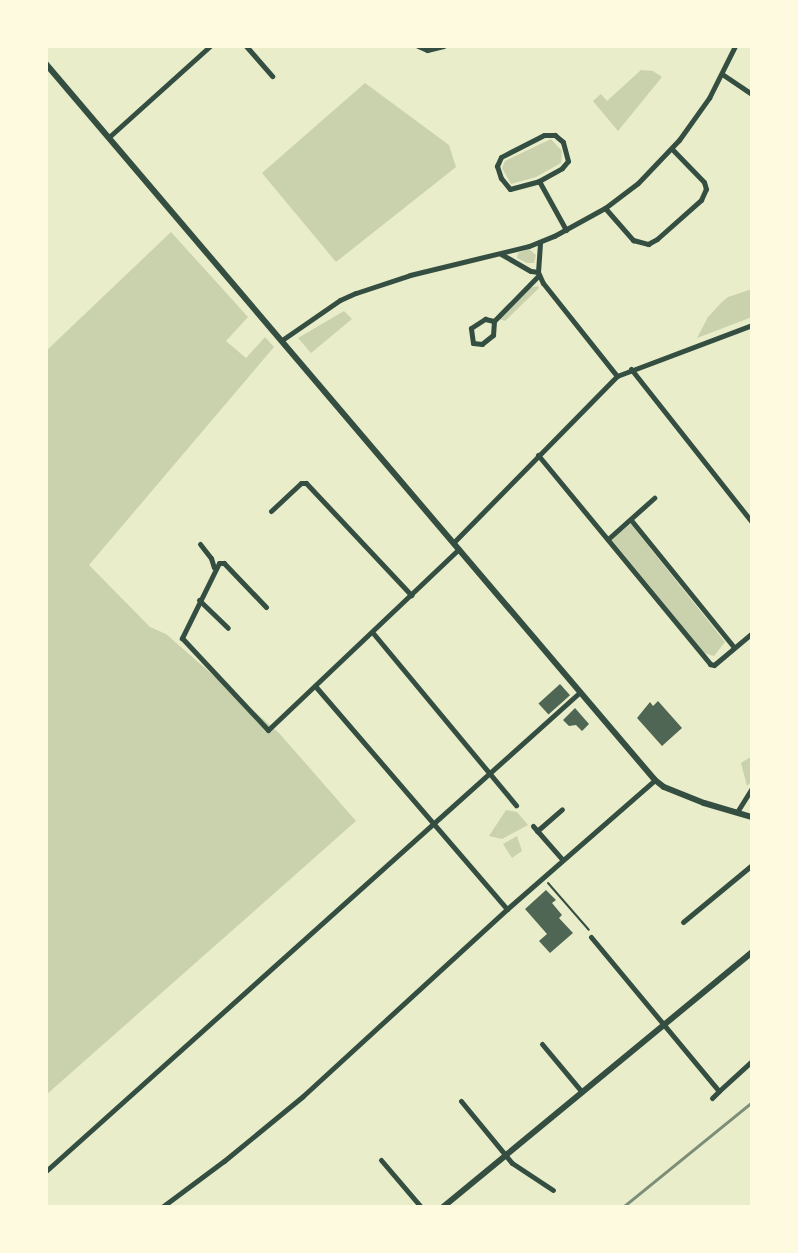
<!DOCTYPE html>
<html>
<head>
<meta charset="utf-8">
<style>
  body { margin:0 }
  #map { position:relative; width:798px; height:1253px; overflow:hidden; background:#e9edc9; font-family:Georgia,serif }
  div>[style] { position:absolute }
  .green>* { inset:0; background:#cad2ad }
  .building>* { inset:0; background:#4f6655; transform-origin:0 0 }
  .path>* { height:2px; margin:-1px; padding:0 1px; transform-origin:1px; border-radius:1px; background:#344e41 }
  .minor>* { height:5px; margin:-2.5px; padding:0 2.5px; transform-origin:2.5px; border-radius:2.5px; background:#344e41 }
  .tertiary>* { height:6px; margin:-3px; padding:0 3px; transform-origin:3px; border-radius:3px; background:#344e41 }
  .rail>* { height:2.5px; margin:-1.25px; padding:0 1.25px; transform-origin:1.25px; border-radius:1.25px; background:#7c8e77 }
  span { translate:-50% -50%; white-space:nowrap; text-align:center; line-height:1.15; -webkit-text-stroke:4.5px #fefae0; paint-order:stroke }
  .frame { position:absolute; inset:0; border:48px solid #fefae0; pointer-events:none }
</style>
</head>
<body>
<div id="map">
  <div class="green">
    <div style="clip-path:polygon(641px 70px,653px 71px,662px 77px,618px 131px,593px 101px,601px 94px,607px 101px)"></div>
    <div style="clip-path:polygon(365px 83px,449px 145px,456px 167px,336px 262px,262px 173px)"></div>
    <div style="clip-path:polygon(551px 139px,562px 151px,561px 163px,536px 177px,511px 184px,502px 168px,505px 161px)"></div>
    <div style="clip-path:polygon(171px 232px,248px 317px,226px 341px,246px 358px,265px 337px,274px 347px,89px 565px,150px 627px,166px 634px,279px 733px,356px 821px,46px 1095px,46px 351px)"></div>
    <div style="clip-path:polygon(529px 249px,536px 255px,534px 263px,527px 263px,517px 258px,518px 253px)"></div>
    <div style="clip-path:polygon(538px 286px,539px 288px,505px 321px,499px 319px,529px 288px)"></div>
    <div style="clip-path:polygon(752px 289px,752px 317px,697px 338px,708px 317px,722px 302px,728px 297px)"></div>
    <div style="clip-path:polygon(344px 311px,352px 319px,311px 353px,298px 338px)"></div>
    <div style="clip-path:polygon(631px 524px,725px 642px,714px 656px,704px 653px,611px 539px)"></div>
    <div style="clip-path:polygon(752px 756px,752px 781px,747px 786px,741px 763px)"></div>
    <div style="clip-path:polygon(506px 810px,517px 812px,528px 825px,502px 839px,489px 836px)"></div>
    <div style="clip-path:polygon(517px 836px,522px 851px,512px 858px,503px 844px)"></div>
  </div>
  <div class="building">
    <div style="left:560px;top:684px;width:15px;height:29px;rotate:48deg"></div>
    <div style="clip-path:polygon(658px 701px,682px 728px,662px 746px,637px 718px,650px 702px,653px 706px)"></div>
    <div style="clip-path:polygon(575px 708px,589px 724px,582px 731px,576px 725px,569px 726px,563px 720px)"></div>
    <div style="clip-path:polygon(546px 890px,556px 900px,552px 903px,562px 915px,559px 918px,573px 933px,550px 953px,539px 941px,547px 934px,525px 909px)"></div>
  </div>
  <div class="path">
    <div style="left:548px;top:883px;width:62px;rotate:48.9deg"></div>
  </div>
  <div class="minor">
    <div style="left:246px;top:46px;width:40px;rotate:49deg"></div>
    <div style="left:418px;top:46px;width:10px;rotate:24deg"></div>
    <div style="left:427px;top:50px;width:17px;rotate:-13deg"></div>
    <div style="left:722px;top:74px;width:36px;rotate:34deg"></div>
    <div style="left:109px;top:137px;width:136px;rotate:-42deg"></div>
    <div style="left:539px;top:181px;width:26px;rotate:-29deg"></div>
    <div style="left:562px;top:168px;width:9px;rotate:-49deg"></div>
    <div style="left:568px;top:161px;width:20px;rotate:-105deg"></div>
    <div style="left:563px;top:142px;width:11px;rotate:-139deg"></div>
    <div style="left:555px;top:135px;width:11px;rotate:180deg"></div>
    <div style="left:544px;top:135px;width:48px;rotate:152.9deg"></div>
    <div style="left:501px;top:157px;width:10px;rotate:114deg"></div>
    <div style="left:497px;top:166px;width:13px;rotate:72deg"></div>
    <div style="left:501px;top:178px;width:14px;rotate:51deg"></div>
    <div style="left:510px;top:189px;width:30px;rotate:-15deg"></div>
    <div style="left:539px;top:181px;width:56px;rotate:61.1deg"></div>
    <div style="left:605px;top:208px;width:43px;rotate:48.8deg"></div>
    <div style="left:633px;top:240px;width:16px;rotate:15deg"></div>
    <div style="left:648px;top:244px;width:10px;rotate:-29deg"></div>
    <div style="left:657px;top:239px;width:59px;rotate:-41.6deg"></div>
    <div style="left:701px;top:200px;width:12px;rotate:-66deg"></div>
    <div style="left:706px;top:189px;width:7px;rotate:-106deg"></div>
    <div style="left:704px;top:182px;width:46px;rotate:-134.1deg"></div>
    <div style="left:501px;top:254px;width:34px;rotate:30deg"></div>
    <div style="left:531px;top:271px;width:7px;rotate:8deg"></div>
    <div style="left:538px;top:272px;width:12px;rotate:66deg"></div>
    <div style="left:543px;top:283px;width:119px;rotate:51.5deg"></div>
    <div style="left:538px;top:272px;width:30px;rotate:-86deg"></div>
    <div style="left:485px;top:319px;width:9px;rotate:13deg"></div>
    <div style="left:494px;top:321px;width:14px;rotate:94deg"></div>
    <div style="left:493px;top:335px;width:14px;rotate:141deg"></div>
    <div style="left:482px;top:344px;width:9px;rotate:-174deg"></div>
    <div style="left:473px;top:343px;width:15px;rotate:-98deg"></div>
    <div style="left:471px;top:328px;width:17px;rotate:-33deg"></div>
    <div style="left:494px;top:321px;width:63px;rotate:-45.6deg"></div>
    <div style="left:282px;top:340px;width:70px;rotate:-34.6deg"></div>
    <div style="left:340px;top:300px;width:17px;rotate:-24deg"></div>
    <div style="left:356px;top:293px;width:57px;rotate:-18.4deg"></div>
    <div style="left:410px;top:275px;width:122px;rotate:-13.7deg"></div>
    <div style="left:529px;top:246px;width:27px;rotate:-22deg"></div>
    <div style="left:554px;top:236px;width:58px;rotate:-28.8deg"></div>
    <div style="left:605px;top:208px;width:41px;rotate:-37.1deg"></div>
    <div style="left:638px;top:183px;width:59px;rotate:-46.4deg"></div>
    <div style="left:679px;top:140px;width:52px;rotate:-54.5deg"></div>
    <div style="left:709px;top:98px;width:58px;rotate:-63.4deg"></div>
    <div style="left:631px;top:369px;width:195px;rotate:51.7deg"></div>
    <div style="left:538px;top:455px;width:271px;rotate:50.5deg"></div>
    <div style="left:710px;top:664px;width:4px;rotate:14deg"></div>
    <div style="left:714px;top:665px;width:50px;rotate:-40.1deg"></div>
    <div style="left:271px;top:511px;width:41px;rotate:-43deg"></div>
    <div style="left:301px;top:483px;width:5px"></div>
    <div style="left:306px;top:483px;width:154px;rotate:46.8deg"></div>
    <div style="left:631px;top:520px;width:164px;rotate:51deg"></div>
    <div style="left:608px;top:539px;width:62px;rotate:-41.7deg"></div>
    <div style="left:453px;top:543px;width:234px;rotate:-45.5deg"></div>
    <div style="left:617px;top:376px;width:144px;rotate:-20.7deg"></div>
    <div style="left:200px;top:544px;width:18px;rotate:52deg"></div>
    <div style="left:211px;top:558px;width:10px;rotate:73deg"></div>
    <div style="left:199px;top:600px;width:40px;rotate:44deg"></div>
    <div style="left:266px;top:607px;width:61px;rotate:-133.7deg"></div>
    <div style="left:224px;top:563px;width:5px;rotate:180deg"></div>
    <div style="left:219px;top:563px;width:84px;rotate:116.3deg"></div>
    <div style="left:182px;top:638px;width:126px;rotate:46.9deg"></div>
    <div style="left:268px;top:730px;width:263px;rotate:-43.5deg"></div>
    <div style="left:373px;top:633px;width:224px;rotate:50.3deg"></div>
    <div style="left:316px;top:687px;width:293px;rotate:49.3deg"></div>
    <div style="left:737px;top:812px;width:28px;rotate:-58deg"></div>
    <div style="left:533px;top:826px;width:44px;rotate:48.7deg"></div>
    <div style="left:537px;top:831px;width:33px;rotate:-41deg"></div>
    <div style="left:683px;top:922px;width:89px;rotate:-39.6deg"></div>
    <div style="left:591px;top:937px;width:200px;rotate:50.3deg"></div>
    <div style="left:719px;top:1091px;width:45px;rotate:-42.3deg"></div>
    <div style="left:542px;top:1044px;width:62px;rotate:50.2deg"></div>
    <div style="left:712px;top:1098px;width:10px;rotate:-45deg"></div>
    <div style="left:461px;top:1101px;width:80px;rotate:50.6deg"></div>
    <div style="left:512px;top:1163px;width:49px;rotate:33.4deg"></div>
    <div style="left:381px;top:1160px;width:62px;rotate:49.6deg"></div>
    <div style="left:46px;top:1171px;width:717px;rotate:-41.89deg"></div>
    <div style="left:162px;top:1207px;width:77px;rotate:-36.6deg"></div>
    <div style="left:224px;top:1161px;width:102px;rotate:-39.4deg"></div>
    <div style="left:303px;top:1096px;width:277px;rotate:-42.5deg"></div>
    <div style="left:507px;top:909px;width:196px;rotate:-41.1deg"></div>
  </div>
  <div class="tertiary">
    <div style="left:46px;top:64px;width:940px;rotate:49.62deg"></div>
    <div style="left:655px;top:780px;width:11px;rotate:38deg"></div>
    <div style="left:664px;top:787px;width:43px;rotate:21.8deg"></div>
    <div style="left:704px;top:803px;width:50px;rotate:16.3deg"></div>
    <div style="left:443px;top:1207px;width:401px;rotate:-39.5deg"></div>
  </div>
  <div class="rail">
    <div style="left:623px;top:1207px;width:166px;rotate:-39.1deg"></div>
  </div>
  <div class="frame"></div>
</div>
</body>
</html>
